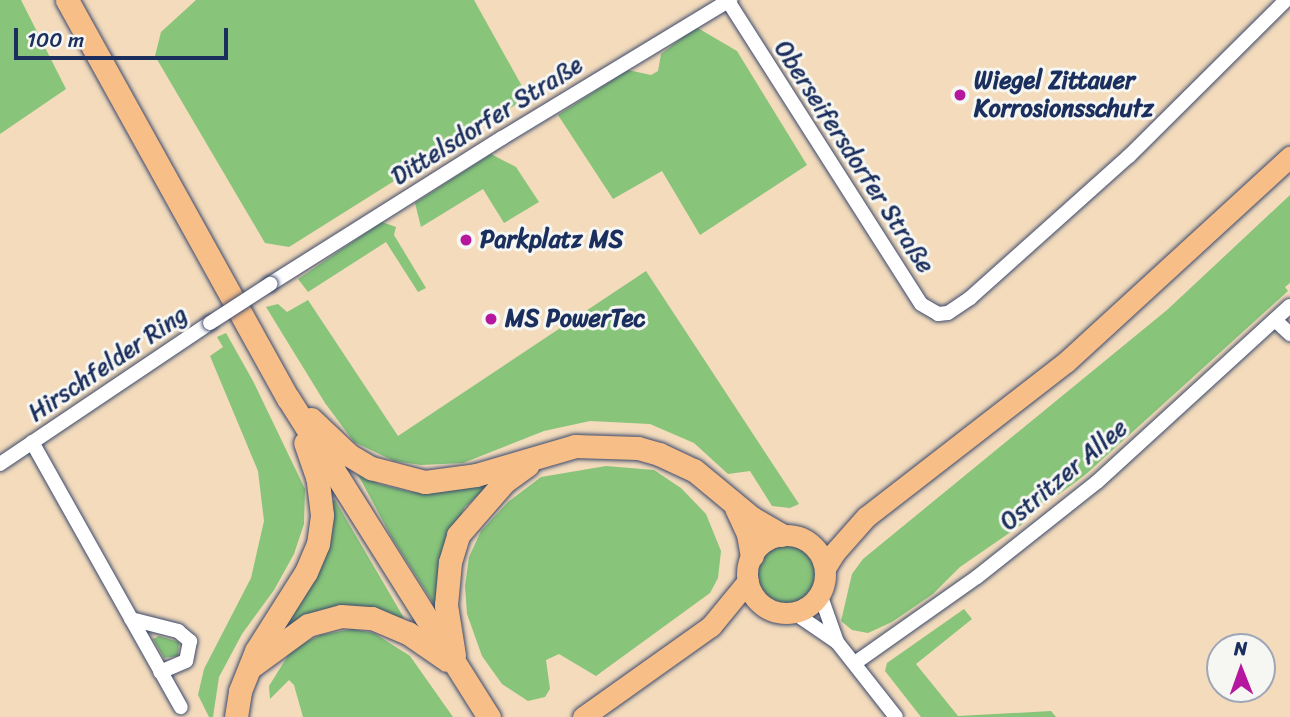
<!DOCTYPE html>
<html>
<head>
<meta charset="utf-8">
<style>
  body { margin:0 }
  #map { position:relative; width:1290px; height:717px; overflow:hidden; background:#f3dbbc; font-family:Sriracha,sans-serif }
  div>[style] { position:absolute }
  .green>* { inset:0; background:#88c47a }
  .round { border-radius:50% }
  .roads { filter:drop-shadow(0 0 2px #3b496c) drop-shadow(0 0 2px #3b496c) }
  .minor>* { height:14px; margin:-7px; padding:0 7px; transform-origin:7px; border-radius:7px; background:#fff }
  .primary>* { height:21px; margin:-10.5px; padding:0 10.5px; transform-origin:10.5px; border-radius:10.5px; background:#f7be88 }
  .primary>.ring { margin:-10.5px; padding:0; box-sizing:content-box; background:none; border:21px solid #f7be88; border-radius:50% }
  .trunk>* { height:23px; margin:-11.5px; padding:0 11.5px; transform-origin:11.5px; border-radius:11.5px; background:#f7be88 }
  .bridges { filter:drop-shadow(0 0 2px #3b496c) drop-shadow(0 0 2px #3b496c) }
  .minor-bridge>* { height:14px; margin:-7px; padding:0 7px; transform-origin:7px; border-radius:7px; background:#fff }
  .dots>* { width:19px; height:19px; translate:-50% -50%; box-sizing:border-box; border:4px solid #f6f6f2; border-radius:50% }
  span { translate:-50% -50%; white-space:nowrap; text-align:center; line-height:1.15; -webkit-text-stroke:6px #f6f6f2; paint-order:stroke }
  .poi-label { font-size:24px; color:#1b2f5e; font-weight:700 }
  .left { translate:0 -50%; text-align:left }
  .street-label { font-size:24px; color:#1b2f5e }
  .north { position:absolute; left:1206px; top:633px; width:70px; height:70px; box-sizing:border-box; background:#f6f6f2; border:2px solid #9ea6b7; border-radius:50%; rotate:359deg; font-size:19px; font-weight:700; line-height:28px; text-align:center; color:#1b2f5e }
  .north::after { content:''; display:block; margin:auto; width:24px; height:32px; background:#b5179e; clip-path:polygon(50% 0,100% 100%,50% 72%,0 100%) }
  .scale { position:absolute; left:14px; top:28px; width:214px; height:32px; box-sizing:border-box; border:4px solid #1b2f5e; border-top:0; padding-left:9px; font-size:21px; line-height:24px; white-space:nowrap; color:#1b2f5e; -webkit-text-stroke:5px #f6f6f2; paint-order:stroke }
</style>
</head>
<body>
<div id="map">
  <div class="green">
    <div style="clip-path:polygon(0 0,21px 0,66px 89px,0 134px)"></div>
    <div style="clip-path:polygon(196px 0,474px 0,528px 97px,289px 247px,265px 243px,155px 56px,161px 32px)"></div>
    <div style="clip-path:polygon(696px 27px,737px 51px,807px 165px,700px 235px,662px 171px,613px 199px,558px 115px,628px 70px,651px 75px,658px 71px,661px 54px)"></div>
    <div style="clip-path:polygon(491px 154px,516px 167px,539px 202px,504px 223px,483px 189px,421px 227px,415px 203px)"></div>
    <div style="clip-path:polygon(1290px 195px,1290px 283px,1285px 287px,1288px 291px,1085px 475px,1058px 495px,1053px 491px,1021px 525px,960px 567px,933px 594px,892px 622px,868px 633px,852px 630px,841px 621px,852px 574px,863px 559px,1167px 310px)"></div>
    <div style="clip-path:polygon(382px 222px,396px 227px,394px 235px,426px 288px,418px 292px,386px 242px,308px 292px,298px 279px)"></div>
    <div style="clip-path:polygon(646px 271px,799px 504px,790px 508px,772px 506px,750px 471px,728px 474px,694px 443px,650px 424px,590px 421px,544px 431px,463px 463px,421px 465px,394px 461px,354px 442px,325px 403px,266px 307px,278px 304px,287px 312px,308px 300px,398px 436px)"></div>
    <div style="clip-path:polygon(226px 333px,253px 381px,305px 489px,304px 524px,294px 554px,274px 590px,242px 634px,219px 677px,213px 717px,209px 717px,198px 695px,204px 669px,251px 578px,264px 521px,258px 471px,210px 356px,223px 347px,217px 337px)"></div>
    <div style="clip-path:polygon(606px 466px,654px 470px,681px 488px,706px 514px,721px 551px,718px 578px,710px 593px,596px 676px,559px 654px,546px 660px,550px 689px,545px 697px,528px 701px,502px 684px,482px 656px,467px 614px,465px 586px,469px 557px,481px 531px,508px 502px,541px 477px)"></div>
    <div style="clip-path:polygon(356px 471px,379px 484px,411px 492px,442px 492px,487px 481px,488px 486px,465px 507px,453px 530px,439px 612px,392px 538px)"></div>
    <div style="clip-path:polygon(335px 500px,404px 618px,390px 617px,276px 634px,331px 501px)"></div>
    <div class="round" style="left:755px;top:545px;width:60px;height:60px"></div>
    <div style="clip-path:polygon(964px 609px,972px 619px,916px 664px,958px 716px,1051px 711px,1056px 717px,921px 717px,885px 671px,887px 663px)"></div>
    <div style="clip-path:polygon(352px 629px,374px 633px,410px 656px,453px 717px,303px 717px,294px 685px,289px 680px,270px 699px,269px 686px,292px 649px,320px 635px)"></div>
    <div style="clip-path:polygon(159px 636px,179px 642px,178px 656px,164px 658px,153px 639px)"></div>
  </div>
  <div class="roads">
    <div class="minor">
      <div style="left:728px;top:1px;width:359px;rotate:57.5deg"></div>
      <div style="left:921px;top:304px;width:20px;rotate:30deg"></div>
      <div style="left:938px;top:314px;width:10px;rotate:-6deg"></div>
      <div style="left:948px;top:313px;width:27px;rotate:-34deg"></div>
      <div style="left:970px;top:298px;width:213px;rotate:-41.8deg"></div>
      <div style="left:1129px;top:156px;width:221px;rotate:-44.8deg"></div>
      <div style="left:270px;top:284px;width:274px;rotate:-32.2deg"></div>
      <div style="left:502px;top:138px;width:267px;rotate:-31.2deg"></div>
      <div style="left:1275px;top:320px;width:21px;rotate:43deg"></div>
      <div style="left:32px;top:442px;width:304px;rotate:60.7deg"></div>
      <div style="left:0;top:464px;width:253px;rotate:-33.9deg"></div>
      <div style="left:820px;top:594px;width:51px;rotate:70.5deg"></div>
      <div style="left:793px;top:612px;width:53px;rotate:34.3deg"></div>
      <div style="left:837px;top:642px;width:95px;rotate:51.8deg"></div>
      <div style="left:131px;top:619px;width:49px;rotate:14.3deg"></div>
      <div style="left:178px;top:631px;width:16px;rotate:40deg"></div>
      <div style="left:190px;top:641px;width:20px;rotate:101deg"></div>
      <div style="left:186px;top:661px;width:28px;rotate:157deg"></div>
      <div style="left:855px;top:663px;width:149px;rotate:-35.2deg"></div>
      <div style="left:977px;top:577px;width:153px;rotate:-38.4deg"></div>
      <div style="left:1097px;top:482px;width:261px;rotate:-42.4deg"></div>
    </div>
    <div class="primary">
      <div class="ring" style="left:747px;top:535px;width:57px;height:57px"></div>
      <div style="left:825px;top:568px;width:19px;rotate:-58deg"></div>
      <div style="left:835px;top:552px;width:47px;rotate:-48.5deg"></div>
      <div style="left:866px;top:517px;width:253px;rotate:-37.8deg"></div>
      <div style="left:1066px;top:362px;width:304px;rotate:-42.5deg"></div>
      <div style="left:583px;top:717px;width:157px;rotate:-35.4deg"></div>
      <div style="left:711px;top:626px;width:58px;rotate:-50.6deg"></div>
    </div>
    <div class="trunk">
      <div style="left:67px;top:0;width:455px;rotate:61deg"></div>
      <div style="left:288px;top:398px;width:377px;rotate:57.8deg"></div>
      <div style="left:311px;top:419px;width:52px;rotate:43.5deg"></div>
      <div style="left:349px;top:455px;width:26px;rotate:31deg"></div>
      <div style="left:371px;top:468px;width:56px;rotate:14.5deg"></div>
      <div style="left:425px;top:482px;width:51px;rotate:-7.8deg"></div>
      <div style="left:476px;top:475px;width:103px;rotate:-16.3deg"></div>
      <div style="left:575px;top:446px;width:63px;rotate:1.8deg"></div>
      <div style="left:638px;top:448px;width:22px;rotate:16deg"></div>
      <div style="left:659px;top:454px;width:38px;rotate:25deg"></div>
      <div style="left:694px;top:470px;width:75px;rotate:39.6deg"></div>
      <div style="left:752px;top:518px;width:34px;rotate:30deg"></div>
      <div style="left:736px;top:508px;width:29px;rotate:65deg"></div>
      <div style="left:748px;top:534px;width:22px;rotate:80deg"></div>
      <div style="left:454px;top:655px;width:51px;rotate:-99.1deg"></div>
      <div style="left:446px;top:605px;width:43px;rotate:-84.7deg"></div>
      <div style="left:450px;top:562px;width:28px;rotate:-73deg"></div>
      <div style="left:458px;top:535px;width:70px;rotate:-49deg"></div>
      <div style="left:504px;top:482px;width:29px;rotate:-36deg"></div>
      <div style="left:252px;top:666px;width:69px;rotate:-36.2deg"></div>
      <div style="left:308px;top:625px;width:34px;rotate:-15deg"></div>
      <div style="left:341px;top:616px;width:31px;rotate:4deg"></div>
      <div style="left:372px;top:618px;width:39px;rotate:23deg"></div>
      <div style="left:408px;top:633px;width:47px;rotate:34.7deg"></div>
      <div style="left:236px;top:717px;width:26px;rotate:-81deg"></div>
      <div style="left:240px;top:691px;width:43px;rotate:-68.2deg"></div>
      <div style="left:256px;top:651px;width:93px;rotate:-57.7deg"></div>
      <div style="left:306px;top:572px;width:30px;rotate:-67deg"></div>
      <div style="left:318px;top:544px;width:29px;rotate:-82deg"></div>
      <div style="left:322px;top:515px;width:38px;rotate:-97deg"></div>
      <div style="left:317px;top:477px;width:36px;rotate:-109deg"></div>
    </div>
  </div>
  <div class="bridges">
    <div class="minor-bridge">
      <div style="left:210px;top:323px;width:72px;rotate:-33deg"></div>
    </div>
  </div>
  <div class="dots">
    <div style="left:960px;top:95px;background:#b5179e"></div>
    <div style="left:466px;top:240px;background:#b5179e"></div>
    <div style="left:491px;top:319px;background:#b5179e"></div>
  </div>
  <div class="poi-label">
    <span class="left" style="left:974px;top:95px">Wiegel Zittauer<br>Korrosionsschutz</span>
    <span class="left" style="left:480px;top:240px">Parkplatz MS</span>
    <span class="left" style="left:505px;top:319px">MS PowerTec</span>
  </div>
  <div class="street-label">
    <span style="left:487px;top:121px;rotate:-32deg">Dittelsdorfer Straße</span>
    <span style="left:854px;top:157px;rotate:57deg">Oberseifersdorfer Straße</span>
    <span style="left:108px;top:364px;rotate:-34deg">Hirschfelder Ring</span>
    <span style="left:1064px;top:475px;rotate:-40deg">Ostritzer Allee</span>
  </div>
  <div class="north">N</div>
  <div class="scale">100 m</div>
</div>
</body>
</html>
